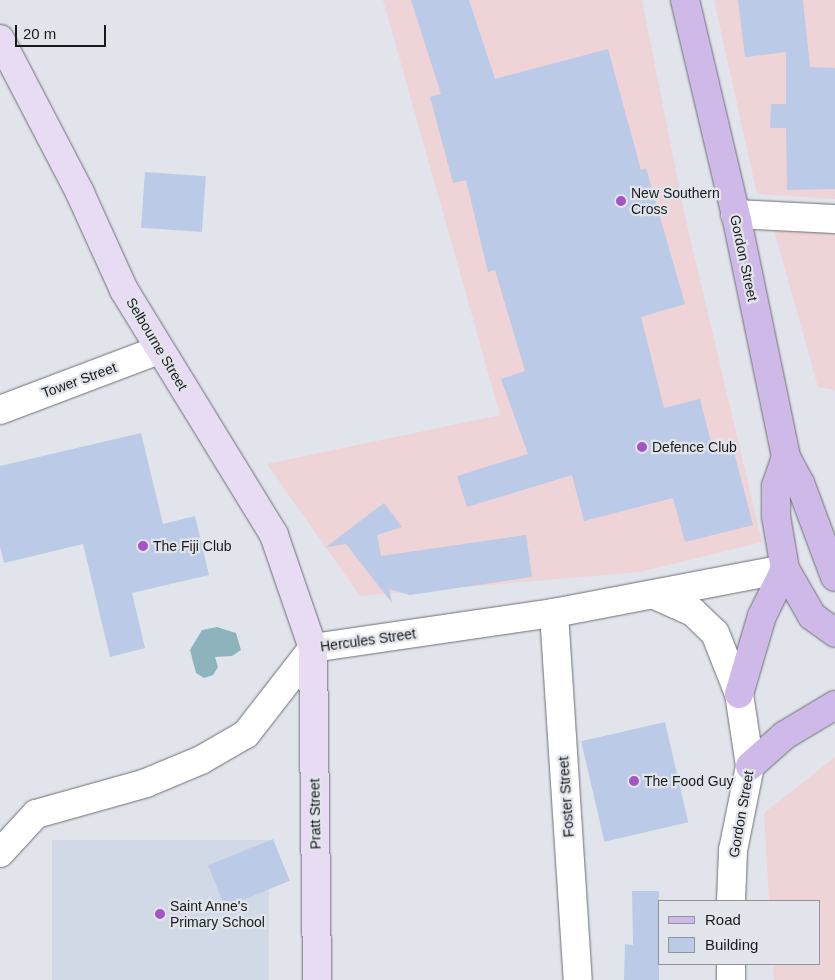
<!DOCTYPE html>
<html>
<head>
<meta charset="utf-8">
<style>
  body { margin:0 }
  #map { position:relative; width:835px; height:980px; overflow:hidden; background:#e1e5eb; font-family:Arial,sans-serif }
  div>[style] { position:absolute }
  .commercial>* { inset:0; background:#eed3d7 }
  .built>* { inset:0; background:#d2d9e6; transform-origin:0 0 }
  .water>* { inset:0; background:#8db4bd }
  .building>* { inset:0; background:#bacae7; transform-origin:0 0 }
  .roads { filter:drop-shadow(0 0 1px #6c6f75) drop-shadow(0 0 1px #6c6f75) }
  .street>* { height:28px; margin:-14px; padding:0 14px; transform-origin:14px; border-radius:14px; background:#fff }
  .secondary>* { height:28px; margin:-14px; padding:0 14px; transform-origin:14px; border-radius:14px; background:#e7dcf3 }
  .primary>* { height:28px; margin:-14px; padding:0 14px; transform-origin:14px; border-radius:14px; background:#ceb9e8 }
  .dots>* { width:14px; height:14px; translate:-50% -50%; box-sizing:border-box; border:2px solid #e1e5eb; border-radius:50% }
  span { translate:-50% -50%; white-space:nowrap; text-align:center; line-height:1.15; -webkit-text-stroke:4.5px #e1e5eb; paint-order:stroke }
  .poi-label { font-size:14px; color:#191a1c }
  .left { translate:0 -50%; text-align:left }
  .street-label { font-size:14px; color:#191a1c }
  .legend { position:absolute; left:658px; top:900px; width:162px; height:65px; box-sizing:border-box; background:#e1e5eb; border:1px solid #919498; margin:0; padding:6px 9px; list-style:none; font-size:15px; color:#191a1c }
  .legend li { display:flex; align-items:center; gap:10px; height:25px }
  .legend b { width:25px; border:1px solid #919498 }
  .scale { position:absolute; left:15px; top:25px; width:91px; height:22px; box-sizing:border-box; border:2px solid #191a1c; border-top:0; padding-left:6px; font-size:15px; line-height:18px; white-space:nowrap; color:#191a1c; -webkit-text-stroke:4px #e1e5eb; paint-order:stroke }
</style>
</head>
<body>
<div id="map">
  <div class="commercial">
    <div style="clip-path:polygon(383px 0,642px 0,684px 212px,762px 542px,640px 572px,360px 596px,267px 464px,500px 415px)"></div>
    <div style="clip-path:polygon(714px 0,835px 0,835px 199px,757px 194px)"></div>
    <div style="clip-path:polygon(772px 223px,835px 226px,835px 390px,818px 387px)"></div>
    <div style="clip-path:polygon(835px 757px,835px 980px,774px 980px,773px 964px,819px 964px,819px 901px,769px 901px,764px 813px)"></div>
  </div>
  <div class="built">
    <div style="left:269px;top:840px;width:140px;height:217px;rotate:90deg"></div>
  </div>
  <div class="water">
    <div style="clip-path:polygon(217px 627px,236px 633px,241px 650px,232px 656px,215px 657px,218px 667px,213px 675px,204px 678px,196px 673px,190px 650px,202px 630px)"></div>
  </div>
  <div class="building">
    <div style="clip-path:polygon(411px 0,469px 0,495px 79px,608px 49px,641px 170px,646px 168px,685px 304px,641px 317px,664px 408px,700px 399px,713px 450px,732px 444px,753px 525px,685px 542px,673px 498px,584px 521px,572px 475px,467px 507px,457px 476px,528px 454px,501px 379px,525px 371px,495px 270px,488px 272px,466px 180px,453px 183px,430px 97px,441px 94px)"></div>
    <div style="clip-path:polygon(738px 0,803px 0,810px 67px,835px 68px,835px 189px,787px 190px,786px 128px,770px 128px,771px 104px,786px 104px,786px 52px,745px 57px)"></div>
    <div style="left:145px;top:172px;width:61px;height:56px;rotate:4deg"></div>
    <div style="clip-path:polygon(141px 433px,163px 524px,195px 516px,209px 575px,132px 593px,145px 648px,110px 657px,83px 544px,4px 563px,0 547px,0 466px)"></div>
    <div style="clip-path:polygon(384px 503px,402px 527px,377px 535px,381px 556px,526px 535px,532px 577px,410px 595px,389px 589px,392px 603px,346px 544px,326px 547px)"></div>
    <div style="left:665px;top:722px;width:103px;height:86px;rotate:77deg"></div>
    <div style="left:273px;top:839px;width:45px;height:70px;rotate:68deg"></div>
    <div style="clip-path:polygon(632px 891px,659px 891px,659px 980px,624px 980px,625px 944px,633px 945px)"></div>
  </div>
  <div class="roads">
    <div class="street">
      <div style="left:735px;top:214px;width:100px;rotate:2.9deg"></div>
      <div style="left:0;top:410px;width:170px;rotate:-20.7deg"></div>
      <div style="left:657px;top:596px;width:39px;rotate:24deg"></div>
      <div style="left:693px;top:612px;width:30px;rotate:44deg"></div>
      <div style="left:715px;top:633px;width:66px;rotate:68.5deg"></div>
      <div style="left:739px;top:694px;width:73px;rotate:81.3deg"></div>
      <div style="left:750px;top:766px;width:86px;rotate:101.4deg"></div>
      <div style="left:733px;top:850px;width:51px;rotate:92.2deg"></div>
      <div style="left:554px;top:613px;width:368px;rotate:86.3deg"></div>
      <div style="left:0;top:853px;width:53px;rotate:-47.3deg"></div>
      <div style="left:36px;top:814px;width:114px;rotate:-15.7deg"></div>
      <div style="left:146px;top:783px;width:60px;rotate:-22.7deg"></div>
      <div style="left:201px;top:760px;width:52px;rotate:-30deg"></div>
      <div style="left:246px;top:734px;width:109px;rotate:-52.1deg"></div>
      <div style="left:313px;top:648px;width:244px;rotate:-8.3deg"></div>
      <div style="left:554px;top:613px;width:235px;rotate:-10.8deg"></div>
      <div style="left:731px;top:964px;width:16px;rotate:90deg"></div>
    </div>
    <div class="secondary">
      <div style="left:0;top:39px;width:174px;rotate:62.5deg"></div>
      <div style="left:80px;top:193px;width:107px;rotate:65.6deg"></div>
      <div style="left:124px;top:290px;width:287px;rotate:58.5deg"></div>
      <div style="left:274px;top:535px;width:120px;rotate:71deg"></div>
      <div style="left:313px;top:648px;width:332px;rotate:89.3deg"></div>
    </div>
    <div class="primary">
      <div style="left:685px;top:0;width:226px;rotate:76.7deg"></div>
      <div style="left:737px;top:220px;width:242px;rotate:78.3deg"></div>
      <div style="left:786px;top:457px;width:30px;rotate:62deg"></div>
      <div style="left:800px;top:483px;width:100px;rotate:69.6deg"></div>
      <div style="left:786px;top:457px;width:31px;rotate:109deg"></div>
      <div style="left:776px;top:486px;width:30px;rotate:90deg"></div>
      <div style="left:776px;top:516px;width:54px;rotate:80.4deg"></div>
      <div style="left:785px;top:569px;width:54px;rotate:60.1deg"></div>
      <div style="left:812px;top:616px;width:29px;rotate:36deg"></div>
      <div style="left:739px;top:694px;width:81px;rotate:-73.6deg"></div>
      <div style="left:762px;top:616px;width:52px;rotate:-63.9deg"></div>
      <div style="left:750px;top:766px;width:47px;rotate:-41.5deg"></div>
      <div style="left:785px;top:735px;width:58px;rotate:-31deg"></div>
    </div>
  </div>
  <div class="dots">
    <div style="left:621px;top:201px;background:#a454c4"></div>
    <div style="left:642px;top:447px;background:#a454c4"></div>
    <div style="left:143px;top:546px;background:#a454c4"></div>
    <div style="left:634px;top:781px;background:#a454c4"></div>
    <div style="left:160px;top:914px;background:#a454c4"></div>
  </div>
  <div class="poi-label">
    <span class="left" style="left:631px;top:201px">New Southern<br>Cross</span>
    <span class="left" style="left:652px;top:447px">Defence Club</span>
    <span class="left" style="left:153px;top:546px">The Fiji Club</span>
    <span class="left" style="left:644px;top:781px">The Food Guy</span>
    <span class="left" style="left:170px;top:914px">Saint Anne's<br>Primary School</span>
  </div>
  <div class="street-label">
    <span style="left:744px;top:258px;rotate:78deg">Gordon Street</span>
    <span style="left:157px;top:344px;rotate:59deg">Selbourne Street</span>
    <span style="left:79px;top:380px;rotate:-20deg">Tower Street</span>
    <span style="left:368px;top:640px;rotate:-8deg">Hercules Street</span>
    <span style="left:566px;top:797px;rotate:-94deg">Foster Street</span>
    <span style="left:315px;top:814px;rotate:-91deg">Pratt Street</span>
    <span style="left:741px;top:814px;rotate:-80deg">Gordon Street</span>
  </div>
  <ul class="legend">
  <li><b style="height:6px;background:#ceb9e8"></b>Road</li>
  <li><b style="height:14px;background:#bacae7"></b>Building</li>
  </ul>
  <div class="scale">20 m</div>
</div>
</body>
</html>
